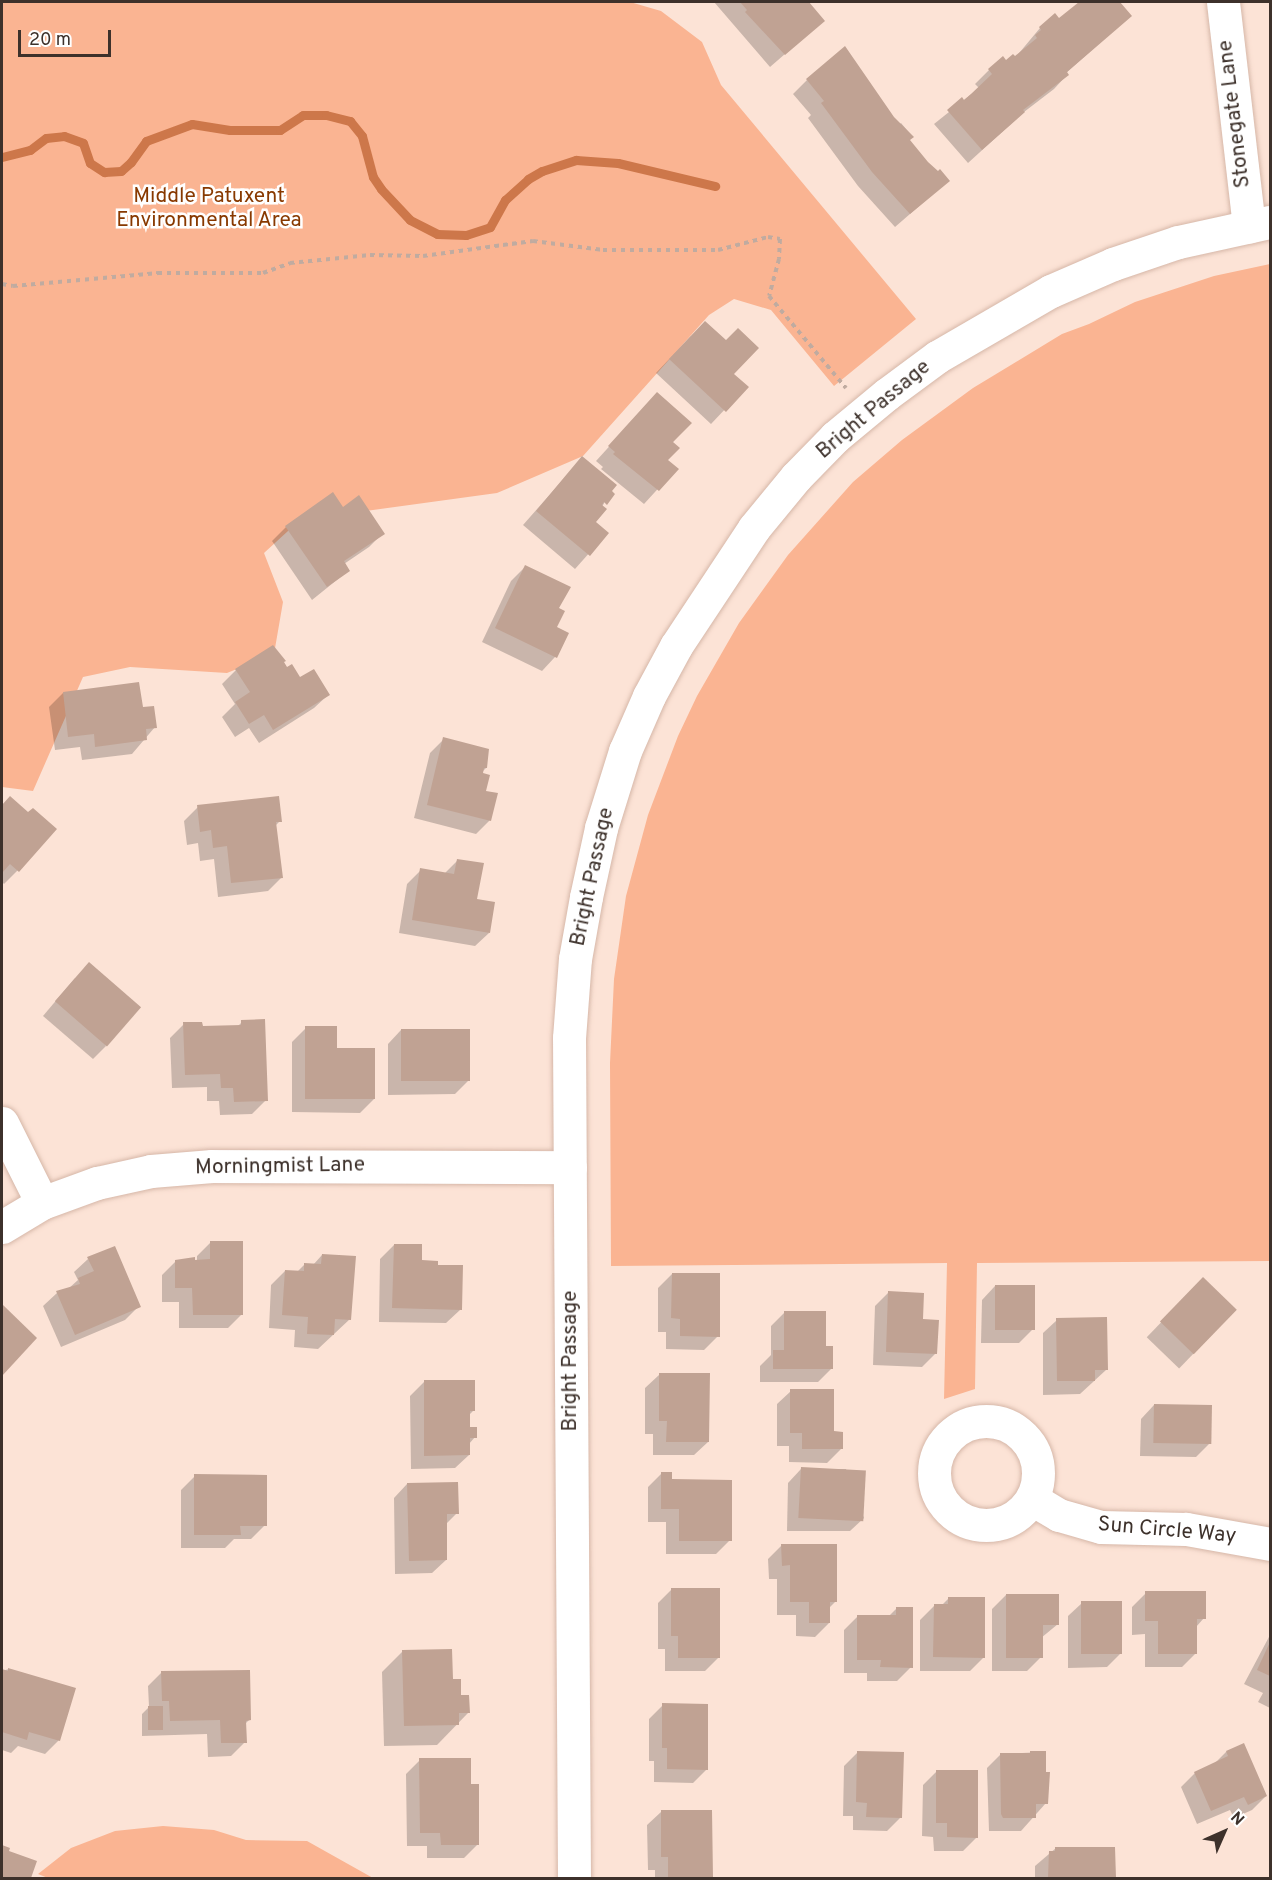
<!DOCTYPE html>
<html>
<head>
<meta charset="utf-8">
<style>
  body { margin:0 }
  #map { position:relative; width:1272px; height:1880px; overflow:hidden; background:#fce3d6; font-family:Overpass,sans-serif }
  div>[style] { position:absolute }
  .green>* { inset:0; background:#fab492 }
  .shadow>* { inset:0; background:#0003; transform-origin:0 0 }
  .stream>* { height:9px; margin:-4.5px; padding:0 4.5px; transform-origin:4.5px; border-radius:4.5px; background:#cd774a }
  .building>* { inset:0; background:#c0a293; transform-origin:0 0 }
  .path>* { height:4px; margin-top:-2px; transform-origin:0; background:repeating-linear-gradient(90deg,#c0aba0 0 4.5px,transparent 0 9px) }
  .roads { filter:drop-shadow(0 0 2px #d6b7a8) drop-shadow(0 0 2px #d6b7a8) }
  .minor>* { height:33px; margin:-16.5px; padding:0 16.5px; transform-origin:16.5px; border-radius:16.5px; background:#fff }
  .minor>.ring { margin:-16.5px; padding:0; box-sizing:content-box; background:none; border:33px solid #fff; border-radius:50% }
  span { translate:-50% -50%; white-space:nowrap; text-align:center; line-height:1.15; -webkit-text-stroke:5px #fff; paint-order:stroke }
  .street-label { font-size:21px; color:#3d312b }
  .park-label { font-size:21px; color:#883900 }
  .frame { position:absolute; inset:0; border:3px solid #3d312b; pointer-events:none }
  .north { position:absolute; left:1194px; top:1802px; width:60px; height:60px; -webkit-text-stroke:4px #fff; paint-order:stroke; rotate:45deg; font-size:16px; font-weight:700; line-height:24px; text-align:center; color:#3d312b }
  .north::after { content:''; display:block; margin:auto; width:21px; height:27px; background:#3d312b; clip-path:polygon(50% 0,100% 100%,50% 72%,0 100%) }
  .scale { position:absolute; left:18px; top:30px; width:93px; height:27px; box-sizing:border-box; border:3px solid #3d312b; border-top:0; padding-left:8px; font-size:18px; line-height:21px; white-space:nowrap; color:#3d312b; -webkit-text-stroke:4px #fff; paint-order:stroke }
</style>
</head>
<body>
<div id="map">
  <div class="green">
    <div style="clip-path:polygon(2px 2px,630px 2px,661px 11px,702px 42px,721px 85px,916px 319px,834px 386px,771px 310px,734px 299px,709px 315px,583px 456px,497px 493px,300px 520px,264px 553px,283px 602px,274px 654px,227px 673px,130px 667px,83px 677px,33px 791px,2px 787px)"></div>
    <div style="clip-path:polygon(1270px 264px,1270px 1261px,977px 1263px,975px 1389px,944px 1399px,947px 1263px,611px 1266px,610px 1063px,614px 979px,626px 896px,648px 815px,678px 736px,697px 696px,739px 623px,788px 555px,853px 482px,902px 440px,973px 388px,1062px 334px,1089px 324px,1135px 302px,1214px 276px)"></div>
    <div style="clip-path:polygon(163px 1826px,214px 1830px,246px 1840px,307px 1841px,373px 1878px,48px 1878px,38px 1874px,71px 1848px,115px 1831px)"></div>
  </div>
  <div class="shadow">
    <div style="clip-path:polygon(714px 2px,801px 2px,803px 4px,807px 2px,823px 21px,770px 67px)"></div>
    <div style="clip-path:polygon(1082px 2px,1118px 2px,1130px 16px,1066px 73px,1067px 75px,1054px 89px,1024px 112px,968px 163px,934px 124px,979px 88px,975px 84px,989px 70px,1015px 58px,1040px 28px,1059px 20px)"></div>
    <div style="clip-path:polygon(807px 80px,899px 125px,901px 123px,912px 136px,908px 141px,927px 163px,948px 181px,895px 227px,858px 186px,808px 118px,811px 115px,793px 94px)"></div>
    <div style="clip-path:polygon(691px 336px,726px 342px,732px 374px,746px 387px,711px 424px,656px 373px)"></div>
    <div style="clip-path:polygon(657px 394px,690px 423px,672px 443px,666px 460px,676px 469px,644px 504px,601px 469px,603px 467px,596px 461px)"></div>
    <div style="clip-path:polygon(582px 458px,610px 492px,594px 522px,607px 533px,575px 569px,523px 525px)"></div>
    <div style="clip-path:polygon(342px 509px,383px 533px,369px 547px,344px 564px,348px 571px,312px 600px,272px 541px,286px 527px)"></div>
    <div style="clip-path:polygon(525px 567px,557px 608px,555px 657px,542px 671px,482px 642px,511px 581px)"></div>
    <div style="clip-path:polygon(282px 663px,300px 679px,328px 695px,314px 708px,259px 743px,249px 728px,235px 737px,222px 717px,235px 704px,222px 684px,236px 670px)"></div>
    <div style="clip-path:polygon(63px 693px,141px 709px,155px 727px,132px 754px,82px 760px,80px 747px,55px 750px,49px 707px)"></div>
    <div style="clip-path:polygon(444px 739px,486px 768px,482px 772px,490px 820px,476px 834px,414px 818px,430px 753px)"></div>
    <div style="clip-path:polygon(10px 798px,28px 814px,18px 870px,4px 884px,2px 882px,2px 806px)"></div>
    <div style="clip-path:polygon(198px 807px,280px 821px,275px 826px,282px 877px,268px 891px,218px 897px,214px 859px,200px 861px,198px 843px,187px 845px,184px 821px)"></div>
    <div style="clip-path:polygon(458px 860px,489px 933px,475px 946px,399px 933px,407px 884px,421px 870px,444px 874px)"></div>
    <div style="clip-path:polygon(75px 978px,106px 1046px,93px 1059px,43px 1016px)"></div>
    <div style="clip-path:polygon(242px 1022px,266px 1100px,252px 1114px,220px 1115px,219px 1101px,207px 1101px,207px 1087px,172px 1088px,170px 1038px,184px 1024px,201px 1028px,237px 1027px)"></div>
    <div style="clip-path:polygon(306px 1028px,335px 1049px,374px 1099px,360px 1113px,292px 1112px,292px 1042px)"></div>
    <div style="clip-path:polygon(401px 1030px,468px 1081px,455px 1094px,388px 1095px,388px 1044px)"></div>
    <div style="clip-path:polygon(211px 1242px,242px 1314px,228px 1328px,179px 1328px,179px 1302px,162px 1302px,162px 1275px,176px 1261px,197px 1261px,197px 1256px)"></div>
    <div style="clip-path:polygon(394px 1245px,420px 1262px,437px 1266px,460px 1310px,446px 1323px,379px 1322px,380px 1259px)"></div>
    <div style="clip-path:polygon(322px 1255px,350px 1319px,318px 1349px,294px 1347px,295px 1330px,269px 1328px,271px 1285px,285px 1271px,297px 1272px,305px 1264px,313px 1265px)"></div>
    <div style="clip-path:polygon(88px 1259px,139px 1306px,125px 1320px,61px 1347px,43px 1306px,57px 1293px,68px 1289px,78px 1280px,74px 1272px)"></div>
    <div style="clip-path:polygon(672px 1274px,718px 1336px,704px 1350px,666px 1349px,666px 1332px,658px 1332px,658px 1288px)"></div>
    <div style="left:1203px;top:1279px;width:45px;height:81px;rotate:44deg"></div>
    <div style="clip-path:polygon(995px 1286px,1033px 1329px,1019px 1343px,981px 1343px,982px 1300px)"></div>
    <div style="clip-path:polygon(889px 1292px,921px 1321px,936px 1353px,922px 1367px,873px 1365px,875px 1306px)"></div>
    <div style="clip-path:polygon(2px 1306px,35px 1338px,2px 1373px)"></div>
    <div style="clip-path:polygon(785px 1312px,825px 1347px,832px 1368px,818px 1382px,760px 1382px,760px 1366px,771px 1355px,771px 1326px)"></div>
    <div style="clip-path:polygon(1057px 1320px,1106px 1370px,1080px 1394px,1043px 1395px,1043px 1333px)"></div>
    <div style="clip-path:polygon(659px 1375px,708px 1442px,694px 1455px,653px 1455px,653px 1434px,645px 1434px,645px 1388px)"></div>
    <div style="clip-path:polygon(424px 1382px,473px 1411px,468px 1416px,469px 1428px,475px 1437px,469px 1444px,469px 1455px,455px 1468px,411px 1469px,410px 1396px)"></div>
    <div style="clip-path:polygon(791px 1391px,832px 1433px,841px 1449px,827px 1463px,789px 1462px,789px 1446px,777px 1446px,777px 1404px)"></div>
    <div style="clip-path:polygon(1154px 1405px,1210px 1443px,1196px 1457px,1140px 1456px,1141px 1419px)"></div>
    <div style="clip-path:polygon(801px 1469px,846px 1469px,864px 1518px,850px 1531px,787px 1531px,788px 1483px)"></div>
    <div style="clip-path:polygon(662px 1473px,730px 1540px,716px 1554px,666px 1554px,666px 1522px,648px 1522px,648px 1487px)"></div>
    <div style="clip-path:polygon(195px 1476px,265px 1525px,251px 1539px,234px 1539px,225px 1548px,181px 1548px,181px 1490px)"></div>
    <div style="clip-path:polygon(407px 1484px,457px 1513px,445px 1525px,446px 1560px,432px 1573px,395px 1574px,394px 1498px)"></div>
    <div style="clip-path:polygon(782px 1545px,836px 1601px,829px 1608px,829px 1623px,815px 1637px,796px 1636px,796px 1615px,777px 1615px,777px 1579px,769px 1579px,768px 1559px)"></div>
    <div style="clip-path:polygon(672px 1589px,719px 1657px,705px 1671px,665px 1671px,665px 1649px,658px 1649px,658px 1603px)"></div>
    <div style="clip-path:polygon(1146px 1593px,1204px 1618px,1196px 1627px,1196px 1653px,1182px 1667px,1145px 1667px,1145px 1634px,1132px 1635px,1132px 1607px)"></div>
    <div style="clip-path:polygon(1006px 1595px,1058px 1624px,1041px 1638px,1041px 1657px,1027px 1671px,992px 1671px,992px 1609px)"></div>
    <div style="clip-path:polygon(949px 1598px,984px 1657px,970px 1671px,920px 1671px,920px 1620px,934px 1606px,941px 1606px)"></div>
    <div style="clip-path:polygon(1082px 1603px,1121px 1653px,1107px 1667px,1068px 1668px,1068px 1616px)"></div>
    <div style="clip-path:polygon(897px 1608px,911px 1667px,897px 1681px,867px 1681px,867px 1673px,844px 1673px,844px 1630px,858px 1616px,889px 1616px)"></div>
    <div style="clip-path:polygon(1270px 1635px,1270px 1708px,1258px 1702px,1263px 1693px,1244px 1684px)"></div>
    <div style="clip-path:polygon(403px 1651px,452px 1681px,469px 1712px,437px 1745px,384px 1746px,382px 1672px)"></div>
    <div style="clip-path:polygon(9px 1669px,59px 1740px,45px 1754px,18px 1746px,11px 1753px,2px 1750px,2px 1671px)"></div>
    <div style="clip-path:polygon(162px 1672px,249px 1720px,245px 1724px,245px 1742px,231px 1756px,208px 1757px,207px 1734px,142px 1736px,142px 1714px,149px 1707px,148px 1686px)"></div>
    <div style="clip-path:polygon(663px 1705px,707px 1769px,693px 1783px,654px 1782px,654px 1761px,649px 1761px,649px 1719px)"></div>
    <div style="clip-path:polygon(1243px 1745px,1266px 1796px,1252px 1810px,1234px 1818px,1230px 1810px,1197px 1824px,1181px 1787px,1195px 1773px,1215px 1763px,1226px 1752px)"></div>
    <div style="clip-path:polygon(858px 1752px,901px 1817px,887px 1831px,853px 1830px,853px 1816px,843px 1816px,844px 1766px)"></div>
    <div style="clip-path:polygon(1045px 1752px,1046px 1803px,1021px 1831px,989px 1831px,987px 1768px,1001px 1754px)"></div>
    <div style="clip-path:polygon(420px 1760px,470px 1786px,478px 1844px,464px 1858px,427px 1858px,427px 1846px,407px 1846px,406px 1774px)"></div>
    <div style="clip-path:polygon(937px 1771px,977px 1837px,963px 1851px,934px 1851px,933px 1837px,922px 1836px,923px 1785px)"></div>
    <div style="clip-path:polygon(661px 1812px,711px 1812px,711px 1878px,655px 1878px,655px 1870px,648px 1870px,647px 1825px)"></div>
    <div style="clip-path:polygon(2px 1847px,9px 1849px,8px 1852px,35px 1862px,30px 1878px,2px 1878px)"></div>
    <div style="clip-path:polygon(1056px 1848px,1113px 1849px,1114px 1878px,1035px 1878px,1035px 1866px)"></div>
  </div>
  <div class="stream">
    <div style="left:2px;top:157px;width:29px;rotate:-14deg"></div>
    <div style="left:30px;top:150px;width:20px;rotate:-37deg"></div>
    <div style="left:46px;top:138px;width:18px;rotate:-6deg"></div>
    <div style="left:64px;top:136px;width:20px;rotate:20deg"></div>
    <div style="left:83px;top:143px;width:21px;rotate:71deg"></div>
    <div style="left:90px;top:163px;width:17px;rotate:33deg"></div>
    <div style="left:104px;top:172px;width:17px;rotate:-3deg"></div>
    <div style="left:121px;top:171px;width:13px;rotate:-42deg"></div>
    <div style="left:131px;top:162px;width:26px;rotate:-54deg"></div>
    <div style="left:146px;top:141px;width:49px;rotate:-20.3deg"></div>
    <div style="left:192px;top:124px;width:38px;rotate:9deg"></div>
    <div style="left:230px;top:130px;width:50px"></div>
    <div style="left:280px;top:130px;width:27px;rotate:-33deg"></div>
    <div style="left:303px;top:115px;width:23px"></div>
    <div style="left:326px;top:115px;width:25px;rotate:14deg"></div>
    <div style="left:350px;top:121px;width:19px;rotate:51deg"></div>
    <div style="left:362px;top:136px;width:42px;rotate:75deg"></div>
    <div style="left:373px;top:177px;width:14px;rotate:56deg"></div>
    <div style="left:381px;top:189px;width:42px;rotate:46.9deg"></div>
    <div style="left:410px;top:220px;width:30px;rotate:27deg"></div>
    <div style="left:437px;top:234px;width:29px;rotate:2deg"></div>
    <div style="left:466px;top:235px;width:25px;rotate:-18deg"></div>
    <div style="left:490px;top:227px;width:31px;rotate:-61deg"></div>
    <div style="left:505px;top:200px;width:31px;rotate:-42deg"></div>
    <div style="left:528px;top:179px;width:16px;rotate:-30deg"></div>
    <div style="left:542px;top:171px;width:36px;rotate:-18deg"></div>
    <div style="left:576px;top:160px;width:42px;rotate:4.1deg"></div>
    <div style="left:618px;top:163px;width:100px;rotate:13.3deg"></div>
  </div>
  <div class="building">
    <div style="clip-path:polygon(740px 2px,809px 2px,825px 21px,785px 55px,745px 12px,747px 10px)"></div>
    <div style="clip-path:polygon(1079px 2px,1120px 2px,1132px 16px,1067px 72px,1069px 75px,1023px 110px,1025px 112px,982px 150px,947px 110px,962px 97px,964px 100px,971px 94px,992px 74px,988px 69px,1003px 56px,1006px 60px,1013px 54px,1015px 56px,1037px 38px,1035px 35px,1041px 30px,1039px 27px,1055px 13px,1059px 18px)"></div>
    <div style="clip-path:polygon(845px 46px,894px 117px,914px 137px,910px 140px,928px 162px,938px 171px,940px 169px,950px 181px,910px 214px,872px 172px,821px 103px,824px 101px,806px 79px)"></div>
    <div style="clip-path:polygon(705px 321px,726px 340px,738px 328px,759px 348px,734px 374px,749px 387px,726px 412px,669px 359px)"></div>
    <div style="clip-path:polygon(657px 392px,692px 423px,673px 442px,680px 448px,668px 460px,679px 469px,659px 491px,613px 454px,615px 452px,608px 446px)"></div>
    <div style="clip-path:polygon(582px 456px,617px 485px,612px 491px,615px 494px,607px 505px,604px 502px,602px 505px,607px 509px,596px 522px,609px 533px,590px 556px,536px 511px)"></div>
    <div style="clip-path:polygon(333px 492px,343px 507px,359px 495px,385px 534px,344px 561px,350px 571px,327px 587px,285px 526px)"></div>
    <div style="clip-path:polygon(525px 565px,571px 587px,559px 608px,565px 611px,557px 627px,569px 633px,557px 658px,495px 628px)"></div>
    <div style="clip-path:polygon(273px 645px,286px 661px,284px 662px,287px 667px,292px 664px,300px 677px,314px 669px,330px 695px,273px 730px,264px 715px,249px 724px,235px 702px,250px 692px,235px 669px)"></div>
    <div style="clip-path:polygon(139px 682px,143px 707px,154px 706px,157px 728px,146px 729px,147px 740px,95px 747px,94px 734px,68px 737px,63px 692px)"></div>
    <div style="clip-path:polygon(443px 737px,489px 749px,487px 768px,484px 768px,483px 773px,490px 775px,486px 791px,498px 793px,491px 821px,427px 805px)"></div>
    <div style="clip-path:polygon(10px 796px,28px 812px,33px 808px,57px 829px,19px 872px,10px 864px,2px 873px,2px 805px)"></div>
    <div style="clip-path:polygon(279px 796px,282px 822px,276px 822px,283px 878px,231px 883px,227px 846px,213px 848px,211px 830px,200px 832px,197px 805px)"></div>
    <div style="clip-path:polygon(457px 859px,484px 863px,477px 899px,495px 902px,490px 933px,412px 920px,420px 868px,454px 874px)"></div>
    <div style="left:89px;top:962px;width:69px;height:52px;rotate:41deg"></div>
    <div style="clip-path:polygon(265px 1019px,268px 1101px,234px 1102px,233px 1088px,221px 1088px,220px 1074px,185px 1075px,183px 1022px,202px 1022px,203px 1026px,241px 1025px,241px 1020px)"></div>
    <div style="clip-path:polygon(305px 1026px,337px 1026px,337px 1048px,375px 1048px,375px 1099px,305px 1099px)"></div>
    <div style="left:401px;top:1029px;width:69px;height:52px"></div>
    <div style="clip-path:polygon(210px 1241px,243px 1241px,243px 1315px,193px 1315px,192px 1288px,175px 1288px,175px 1260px,195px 1257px,195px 1260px,210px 1259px)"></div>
    <div style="clip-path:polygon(394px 1244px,422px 1244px,422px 1260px,438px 1261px,438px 1265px,463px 1265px,462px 1310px,392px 1308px)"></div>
    <div style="clip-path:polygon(115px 1246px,141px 1307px,75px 1335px,56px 1291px,80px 1284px,78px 1278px,94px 1271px,87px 1257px)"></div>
    <div style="clip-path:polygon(322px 1254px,356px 1256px,351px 1320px,335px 1319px,334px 1335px,307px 1334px,308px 1317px,282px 1315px,285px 1270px,304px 1271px,304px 1263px,321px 1264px)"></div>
    <div style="clip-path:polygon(672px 1273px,720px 1273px,720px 1337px,680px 1336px,680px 1319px,671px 1318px)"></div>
    <div style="left:1203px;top:1277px;width:47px;height:62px;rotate:44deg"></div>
    <div style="left:995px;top:1285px;width:40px;height:45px"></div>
    <div style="clip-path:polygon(888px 1291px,924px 1293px,923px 1319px,939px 1320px,937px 1354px,886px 1352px)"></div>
    <div style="clip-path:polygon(2px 1304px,37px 1338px,2px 1376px)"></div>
    <div style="clip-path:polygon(784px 1311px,826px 1311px,826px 1346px,833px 1346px,833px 1369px,773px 1369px,773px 1350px,784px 1350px)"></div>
    <div style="clip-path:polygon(1107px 1317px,1108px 1370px,1095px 1370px,1095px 1381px,1057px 1381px,1056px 1318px)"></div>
    <div style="clip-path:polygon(659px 1373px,710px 1373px,709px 1442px,666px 1442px,667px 1421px,659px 1421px)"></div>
    <div style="clip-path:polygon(424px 1380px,475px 1380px,475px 1411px,470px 1411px,470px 1427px,477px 1427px,477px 1438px,470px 1438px,470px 1455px,424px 1456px)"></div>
    <div style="clip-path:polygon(790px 1389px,834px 1389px,834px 1431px,843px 1432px,843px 1449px,802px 1449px,802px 1433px,790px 1433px)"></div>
    <div style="left:1154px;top:1404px;width:58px;height:39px;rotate:1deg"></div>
    <div style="left:801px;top:1467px;width:65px;height:51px;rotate:3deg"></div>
    <div style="clip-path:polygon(661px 1472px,672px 1472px,672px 1479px,732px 1480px,732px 1541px,679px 1541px,679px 1509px,661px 1509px)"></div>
    <div style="clip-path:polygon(194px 1474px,267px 1475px,267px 1526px,240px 1526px,241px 1535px,194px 1535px)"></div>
    <div style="clip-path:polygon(458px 1482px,459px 1514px,447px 1514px,447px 1560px,409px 1561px,407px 1483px)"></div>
    <div style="clip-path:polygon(781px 1544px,837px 1544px,837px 1602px,830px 1602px,830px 1623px,809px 1623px,809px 1602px,790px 1602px,790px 1565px,782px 1566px)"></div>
    <div style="clip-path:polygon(671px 1588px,720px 1588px,720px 1658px,678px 1658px,678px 1636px,671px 1636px)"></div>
    <div style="clip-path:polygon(1145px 1591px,1206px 1591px,1206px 1619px,1197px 1619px,1197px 1654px,1158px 1654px,1158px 1621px,1145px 1621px)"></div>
    <div style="clip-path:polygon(1006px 1594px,1059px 1594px,1059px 1625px,1043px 1625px,1043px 1658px,1006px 1658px)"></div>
    <div style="clip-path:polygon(948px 1597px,985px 1597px,985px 1658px,933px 1657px,934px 1604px,948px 1604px)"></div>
    <div style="left:1081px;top:1601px;width:41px;height:53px"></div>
    <div style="clip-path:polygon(896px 1607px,913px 1607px,913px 1668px,880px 1667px,881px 1660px,857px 1660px,857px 1615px,896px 1615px)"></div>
    <div style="clip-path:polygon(1270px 1642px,1270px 1676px,1257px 1670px)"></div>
    <div style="clip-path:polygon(452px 1649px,453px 1679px,461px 1679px,461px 1695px,469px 1695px,470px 1713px,459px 1713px,459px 1725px,404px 1726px,402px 1650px)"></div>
    <div style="clip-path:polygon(8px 1668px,76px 1688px,60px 1741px,29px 1732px,27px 1740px,2px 1732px,2px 1669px,8px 1671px)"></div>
    <div style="clip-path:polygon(250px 1670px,251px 1720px,246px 1721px,247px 1743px,221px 1743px,220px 1720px,170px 1721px,169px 1701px,162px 1701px,161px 1671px)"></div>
    <div style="clip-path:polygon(662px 1703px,708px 1704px,708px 1770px,667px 1769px,667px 1748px,662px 1748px)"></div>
    <div style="left:148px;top:1706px;width:15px;height:24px"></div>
    <div style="clip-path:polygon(1244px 1743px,1267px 1796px,1248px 1805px,1244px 1797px,1211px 1811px,1194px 1772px,1228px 1756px,1226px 1751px)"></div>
    <div style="clip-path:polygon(857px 1751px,904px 1752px,902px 1818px,866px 1817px,867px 1803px,856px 1802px)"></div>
    <div style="clip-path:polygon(1030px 1751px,1046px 1751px,1046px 1772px,1050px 1772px,1048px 1804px,1036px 1804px,1036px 1818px,1003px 1818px,1001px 1814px,1000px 1753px,1030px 1753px)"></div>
    <div style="clip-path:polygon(419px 1758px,471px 1758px,471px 1784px,479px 1784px,479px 1845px,441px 1845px,440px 1833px,420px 1833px)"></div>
    <div style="clip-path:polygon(936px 1770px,978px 1770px,978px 1838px,947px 1837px,947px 1823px,936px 1823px)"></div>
    <div style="clip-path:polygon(661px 1810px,712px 1810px,713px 1878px,668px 1878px,668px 1857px,661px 1857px)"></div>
    <div style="clip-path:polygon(2px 1845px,10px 1848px,9px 1851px,37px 1861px,31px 1878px,2px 1878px)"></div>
    <div style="clip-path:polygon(1055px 1847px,1115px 1847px,1116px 1878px,1048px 1878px,1049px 1851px,1055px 1851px)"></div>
  </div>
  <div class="path">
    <div style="left:2px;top:284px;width:11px;rotate:10deg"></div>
    <div style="left:13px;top:286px;width:146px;rotate:-5.1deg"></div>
    <div style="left:158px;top:273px;width:105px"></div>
    <div style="left:263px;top:273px;width:29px;rotate:-20deg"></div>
    <div style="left:290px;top:263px;width:80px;rotate:-5.7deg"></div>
    <div style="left:370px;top:255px;width:53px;rotate:1.1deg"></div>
    <div style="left:423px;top:256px;width:111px;rotate:-7.8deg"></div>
    <div style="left:533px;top:241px;width:71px;rotate:7.3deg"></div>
    <div style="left:603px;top:250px;width:115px"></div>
    <div style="left:718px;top:250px;width:52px;rotate:-14.6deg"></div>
    <div style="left:768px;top:237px;width:12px;rotate:9deg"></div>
    <div style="left:780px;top:239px;width:20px;rotate:93deg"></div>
    <div style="left:779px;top:259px;width:38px;rotate:105deg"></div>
    <div style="left:769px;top:296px;width:120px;rotate:50.1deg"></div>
  </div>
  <div class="roads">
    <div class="minor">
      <div style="left:1223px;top:2px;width:226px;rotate:83.4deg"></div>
      <div style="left:2px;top:1123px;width:89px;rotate:63.4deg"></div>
      <div style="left:2px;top:1227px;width:47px;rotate:-31deg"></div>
      <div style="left:42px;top:1203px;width:59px;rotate:-20deg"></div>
      <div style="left:97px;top:1183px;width:55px;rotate:-12.5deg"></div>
      <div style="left:151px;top:1171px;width:61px;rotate:-4.7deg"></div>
      <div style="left:212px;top:1166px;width:358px;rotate:0.2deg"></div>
      <div class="ring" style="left:934px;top:1421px;width:71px;height:71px"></div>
      <div style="left:1032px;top:1499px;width:31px;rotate:31deg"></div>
      <div style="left:1059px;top:1515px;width:44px;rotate:15.9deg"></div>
      <div style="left:1101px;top:1527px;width:85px;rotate:1.3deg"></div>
      <div style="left:1186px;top:1529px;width:85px;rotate:10.1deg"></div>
      <div style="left:574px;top:1878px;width:840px;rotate:-90.34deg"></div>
      <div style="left:569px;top:1038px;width:79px;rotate:-85.7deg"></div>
      <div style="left:575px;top:959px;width:63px;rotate:-79.9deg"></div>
      <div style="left:586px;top:897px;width:71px;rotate:-77.7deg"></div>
      <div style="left:601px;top:828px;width:81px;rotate:-72.7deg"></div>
      <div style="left:625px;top:751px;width:60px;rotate:-66.4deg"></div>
      <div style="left:649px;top:696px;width:57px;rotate:-61.6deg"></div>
      <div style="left:676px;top:646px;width:141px;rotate:-56.5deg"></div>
      <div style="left:754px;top:528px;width:66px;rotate:-50.5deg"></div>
      <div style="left:796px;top:477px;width:56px;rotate:-45.7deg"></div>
      <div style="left:835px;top:437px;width:67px;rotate:-39.6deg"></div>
      <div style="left:887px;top:394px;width:62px;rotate:-36.5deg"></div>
      <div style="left:937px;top:357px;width:132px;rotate:-30.1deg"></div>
      <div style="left:1051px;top:291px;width:68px;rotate:-23.5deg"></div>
      <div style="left:1113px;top:264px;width:69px;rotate:-18.7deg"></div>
      <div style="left:1178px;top:242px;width:94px;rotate:-12.3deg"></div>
    </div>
  </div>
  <div class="street-label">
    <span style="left:1235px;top:114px;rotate:-97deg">Stonegate Lane</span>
    <span style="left:874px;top:410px;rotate:-40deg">Bright Passage</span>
    <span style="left:593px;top:877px;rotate:-78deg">Bright Passage</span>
    <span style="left:280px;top:1167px;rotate:-1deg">Morningmist Lane</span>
    <span style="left:571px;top:1361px;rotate:-90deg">Bright Passage</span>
    <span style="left:1167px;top:1531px;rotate:5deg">Sun Circle Way</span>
  </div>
  <div class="park-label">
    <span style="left:209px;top:209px">Middle Patuxent<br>Environmental Area</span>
  </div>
  <div class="frame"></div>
  <div class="north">N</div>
  <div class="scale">20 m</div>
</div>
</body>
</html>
